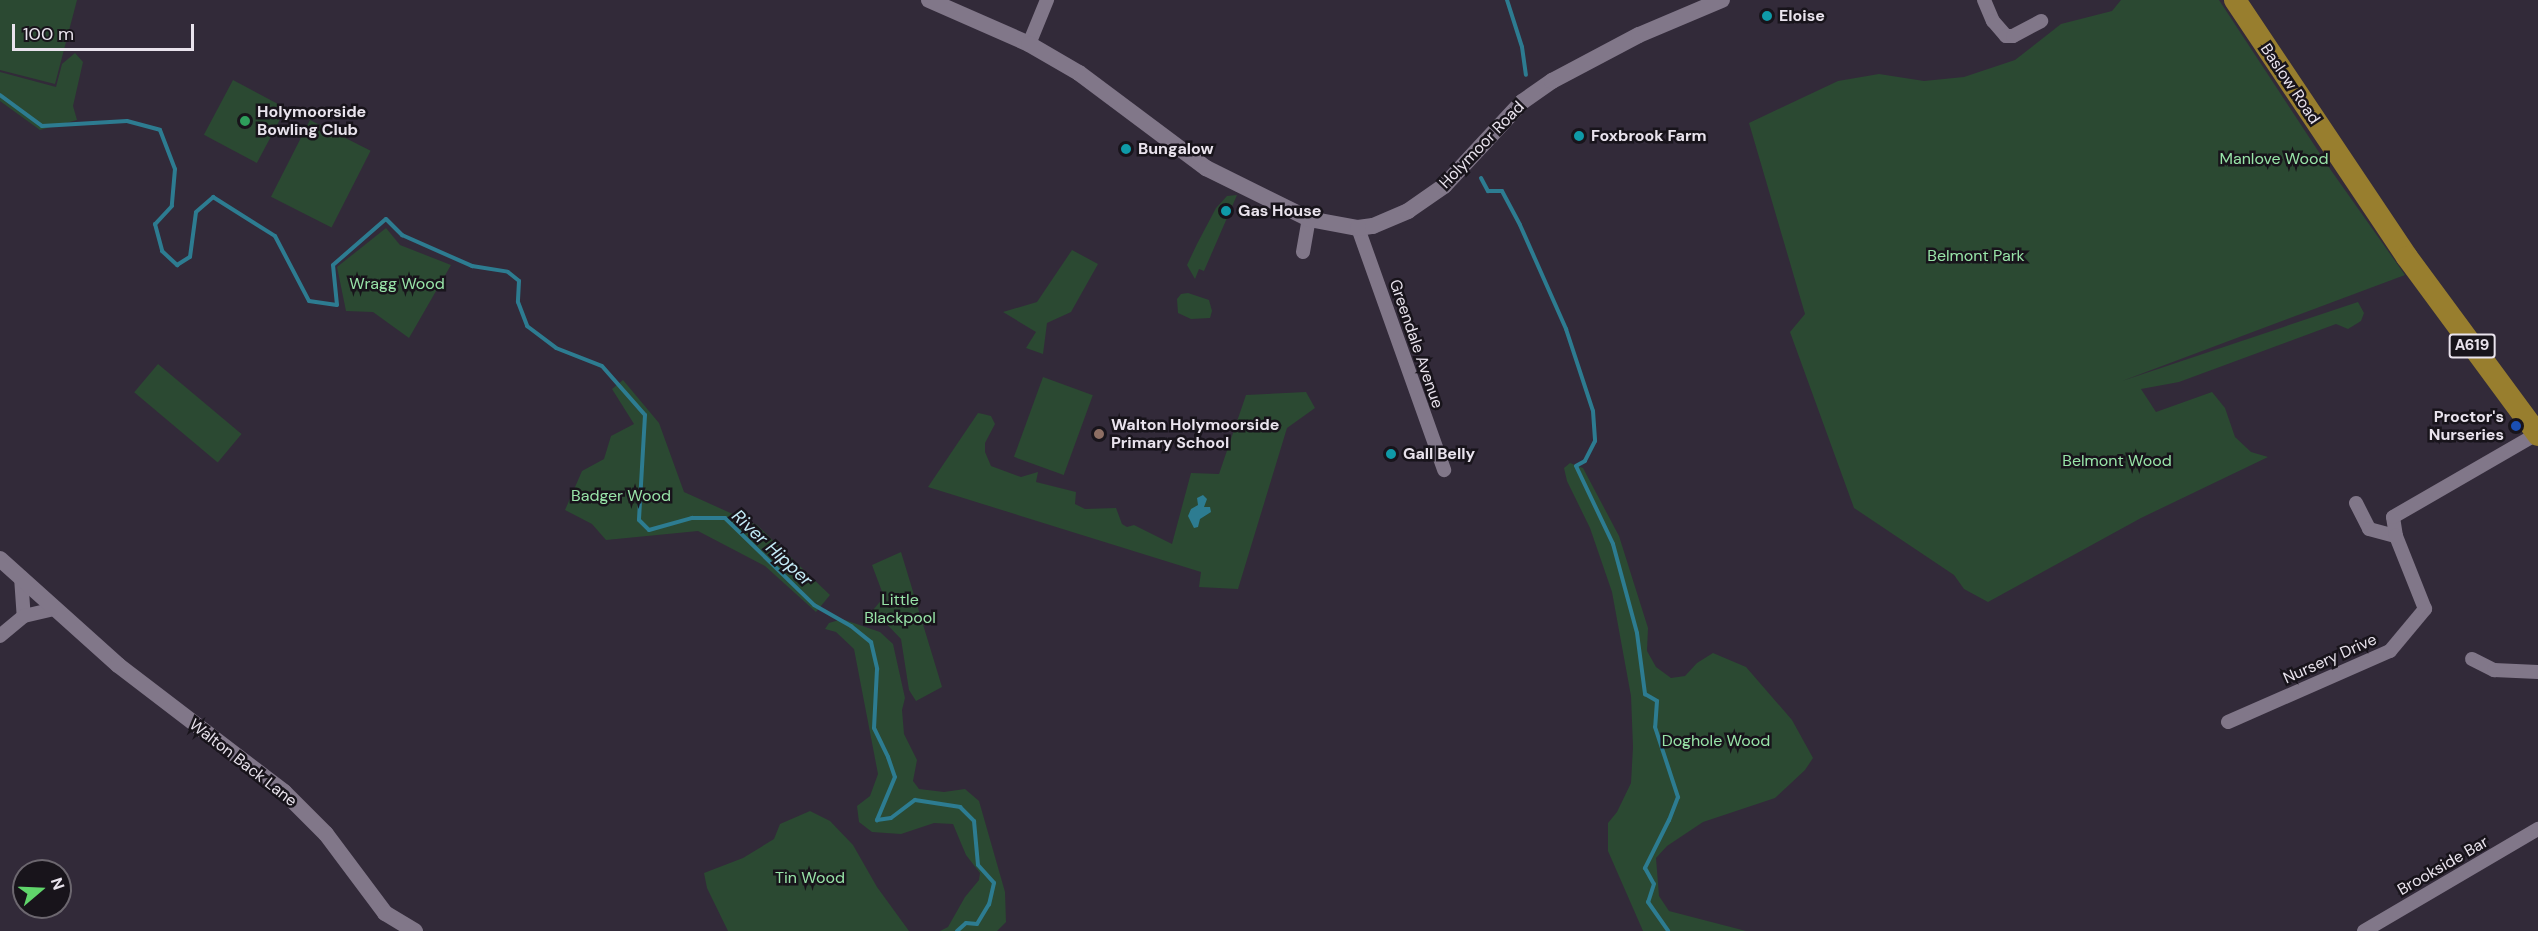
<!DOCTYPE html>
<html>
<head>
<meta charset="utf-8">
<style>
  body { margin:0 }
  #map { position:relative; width:2538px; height:931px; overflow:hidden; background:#322a39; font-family:"DM Sans",sans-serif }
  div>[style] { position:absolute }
  .green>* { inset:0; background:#2b4932; transform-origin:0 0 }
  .water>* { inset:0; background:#2d7c91 }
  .stream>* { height:4px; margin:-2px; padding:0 2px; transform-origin:2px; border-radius:2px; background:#2d7c91 }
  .minor>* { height:14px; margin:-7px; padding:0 7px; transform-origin:7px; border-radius:7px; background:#817789 }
  .tertiary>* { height:16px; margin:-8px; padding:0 8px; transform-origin:8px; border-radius:8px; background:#817789 }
  .trunk>* { height:22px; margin:-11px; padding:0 11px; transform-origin:11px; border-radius:11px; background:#987e2e }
  .dots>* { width:16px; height:16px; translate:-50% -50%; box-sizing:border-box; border:3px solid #18141b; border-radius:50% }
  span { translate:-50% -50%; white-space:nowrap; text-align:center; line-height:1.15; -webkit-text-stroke:5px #18141b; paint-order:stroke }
  .shield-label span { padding:2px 4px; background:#18141b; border:2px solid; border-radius:4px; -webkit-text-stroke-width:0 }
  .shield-label { font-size:15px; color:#e9e3ed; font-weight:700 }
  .poi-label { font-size:16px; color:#e9e3ed; font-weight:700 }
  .left { translate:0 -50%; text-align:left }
  .right { translate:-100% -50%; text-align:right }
  .street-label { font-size:16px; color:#e9e3ed }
  .park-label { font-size:16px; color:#98e4a8 }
  .water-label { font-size:18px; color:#c4ecf8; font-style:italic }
  .north { position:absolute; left:12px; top:859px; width:60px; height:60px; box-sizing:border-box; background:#18141b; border:2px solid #6c676f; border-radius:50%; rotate:71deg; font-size:16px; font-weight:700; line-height:24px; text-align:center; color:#e9e3ed }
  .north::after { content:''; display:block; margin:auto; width:21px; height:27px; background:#60d56b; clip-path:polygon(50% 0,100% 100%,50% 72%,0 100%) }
  .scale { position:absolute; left:12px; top:24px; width:182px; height:27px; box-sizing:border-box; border:3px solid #e9e3ed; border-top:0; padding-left:8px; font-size:18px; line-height:21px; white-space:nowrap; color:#e9e3ed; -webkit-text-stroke:4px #18141b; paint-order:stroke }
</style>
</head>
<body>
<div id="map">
  <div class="green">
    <div style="clip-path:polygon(0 0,77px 0,55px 84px,0 70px)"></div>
    <div style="clip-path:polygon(2121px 0,2219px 0,2328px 166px,2405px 275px,2122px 381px,2358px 302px,2364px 313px,2361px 321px,2348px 329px,2336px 324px,2179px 382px,2141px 389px,2156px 412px,2212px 392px,2225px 408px,2235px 437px,2251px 452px,2268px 457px,2141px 518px,1988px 602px,1964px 589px,1954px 575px,1854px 508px,1790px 332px,1805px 314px,1749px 123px,1838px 81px,1879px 74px,1924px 81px,1964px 77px,2015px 60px,2061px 24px,2112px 11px)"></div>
    <div style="clip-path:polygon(75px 53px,83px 62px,73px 106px,77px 120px,40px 130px,0 101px,0 72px,56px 87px,62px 64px)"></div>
    <div style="left:233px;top:80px;width:60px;height:62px;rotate:28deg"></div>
    <div style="left:310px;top:120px;width:68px;height:86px;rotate:27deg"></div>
    <div style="clip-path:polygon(1237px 195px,1204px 271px,1199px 269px,1195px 279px,1187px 265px,1197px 244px,1216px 208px,1227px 196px)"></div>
    <div style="clip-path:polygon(386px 228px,400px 245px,451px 265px,409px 338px,373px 312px,346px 311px,337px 267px)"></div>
    <div style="clip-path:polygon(1072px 250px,1098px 264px,1071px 312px,1047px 323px,1043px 354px,1026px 348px,1036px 332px,1003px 312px,1037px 302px)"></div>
    <div style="clip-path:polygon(1188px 293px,1209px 300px,1212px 311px,1210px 318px,1191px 319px,1178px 313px,1177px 299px,1181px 294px)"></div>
    <div style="left:158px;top:364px;width:109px;height:37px;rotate:40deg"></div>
    <div style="left:1043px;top:377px;width:53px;height:85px;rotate:20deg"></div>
    <div style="clip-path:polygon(623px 380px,659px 423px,684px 492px,757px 525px,830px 595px,816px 612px,765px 566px,698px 531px,606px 540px,592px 524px,565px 510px,582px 471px,604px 459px,611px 436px,634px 424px,612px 389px)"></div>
    <div style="clip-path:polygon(1306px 392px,1315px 408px,1287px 428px,1238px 589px,1199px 587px,1201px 572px,928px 487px,978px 413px,983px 414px,991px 416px,995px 424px,985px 443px,985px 452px,991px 466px,1021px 477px,1038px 472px,1036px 482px,1076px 492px,1075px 504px,1085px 509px,1116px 508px,1122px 524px,1127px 527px,1134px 525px,1172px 544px,1191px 473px,1219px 474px,1246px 395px)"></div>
    <div style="clip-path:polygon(1570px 463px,1583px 468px,1619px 536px,1648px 628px,1647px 651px,1656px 667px,1671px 678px,1685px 676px,1697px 663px,1713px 653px,1746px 667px,1792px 720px,1813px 758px,1805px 770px,1775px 798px,1703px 822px,1667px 846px,1656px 858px,1659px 896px,1669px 911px,1746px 931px,1643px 931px,1608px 851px,1608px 823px,1617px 812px,1631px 783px,1633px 747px,1631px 696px,1612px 592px,1590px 528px,1567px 481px,1564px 468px)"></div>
    <div style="clip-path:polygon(901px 552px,942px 687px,916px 701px,909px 690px,901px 639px,873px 610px,884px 597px,872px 565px)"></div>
    <div style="clip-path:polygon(842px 619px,880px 632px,893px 644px,905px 698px,902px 710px,904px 734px,917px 760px,913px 781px,919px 789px,944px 792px,965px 789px,979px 801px,1005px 892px,1006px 922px,997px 931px,940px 931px,948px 927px,965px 897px,979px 880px,980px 873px,966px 855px,953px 824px,934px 823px,901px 834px,872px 832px,859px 822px,857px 806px,870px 796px,878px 774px,854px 649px,836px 632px,825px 629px,829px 623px)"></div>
    <div style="clip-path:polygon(810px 811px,830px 821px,853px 845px,877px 887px,909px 931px,728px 931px,707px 888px,704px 873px,743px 858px,774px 839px,780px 824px)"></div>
  </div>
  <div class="water">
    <div style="clip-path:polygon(1203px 495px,1207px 499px,1204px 507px,1210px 507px,1211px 512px,1200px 519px,1198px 527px,1194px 528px,1188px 516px,1191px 509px,1198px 505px,1197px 498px)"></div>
  </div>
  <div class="stream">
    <div style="left:1507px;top:0;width:49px;rotate:72.3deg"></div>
    <div style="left:1522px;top:47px;width:28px;rotate:82deg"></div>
    <div style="left:0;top:95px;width:52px;rotate:36.4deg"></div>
    <div style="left:42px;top:126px;width:85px;rotate:-3.4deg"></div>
    <div style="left:127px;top:121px;width:34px;rotate:15deg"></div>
    <div style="left:160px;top:130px;width:42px;rotate:69deg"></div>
    <div style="left:175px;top:169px;width:37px;rotate:95deg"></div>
    <div style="left:172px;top:206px;width:25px;rotate:133deg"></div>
    <div style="left:155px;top:224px;width:28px;rotate:75deg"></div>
    <div style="left:162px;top:251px;width:21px;rotate:43deg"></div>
    <div style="left:177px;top:265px;width:15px;rotate:-32deg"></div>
    <div style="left:190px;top:257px;width:45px;rotate:-82.4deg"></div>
    <div style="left:196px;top:212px;width:23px;rotate:-41deg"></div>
    <div style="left:213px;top:197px;width:73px;rotate:32.2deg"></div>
    <div style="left:275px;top:236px;width:73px;rotate:62.4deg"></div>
    <div style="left:309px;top:301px;width:28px;rotate:8deg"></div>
    <div style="left:337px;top:305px;width:40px;rotate:-95.7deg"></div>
    <div style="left:333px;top:265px;width:70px;rotate:-41deg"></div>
    <div style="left:386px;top:219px;width:23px;rotate:45deg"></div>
    <div style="left:402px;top:235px;width:77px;rotate:23.9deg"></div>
    <div style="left:472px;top:266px;width:36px;rotate:9deg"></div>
    <div style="left:508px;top:272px;width:14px;rotate:39deg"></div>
    <div style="left:519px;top:281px;width:21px;rotate:93deg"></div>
    <div style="left:518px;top:302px;width:26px;rotate:69deg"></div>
    <div style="left:527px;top:326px;width:36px;rotate:37deg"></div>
    <div style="left:556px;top:348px;width:49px;rotate:21.4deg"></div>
    <div style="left:602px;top:366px;width:65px;rotate:48.7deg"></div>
    <div style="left:645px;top:415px;width:105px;rotate:93.3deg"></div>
    <div style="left:639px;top:520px;width:14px;rotate:45deg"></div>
    <div style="left:649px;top:530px;width:45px;rotate:-15.6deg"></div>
    <div style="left:692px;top:518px;width:33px"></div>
    <div style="left:725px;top:518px;width:124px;rotate:44.3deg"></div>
    <div style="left:814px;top:605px;width:43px;rotate:29.6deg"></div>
    <div style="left:851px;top:626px;width:26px;rotate:39deg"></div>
    <div style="left:871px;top:642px;width:28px;rotate:77deg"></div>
    <div style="left:877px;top:669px;width:59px;rotate:92.9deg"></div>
    <div style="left:874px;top:728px;width:32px;rotate:64deg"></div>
    <div style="left:888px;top:757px;width:21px;rotate:71deg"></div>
    <div style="left:895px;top:777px;width:47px;rotate:112.7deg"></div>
    <div style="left:877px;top:820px;width:14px;rotate:-8deg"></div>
    <div style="left:891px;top:818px;width:30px;rotate:-37deg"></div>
    <div style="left:915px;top:800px;width:46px;rotate:8.8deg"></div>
    <div style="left:960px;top:807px;width:20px;rotate:45deg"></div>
    <div style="left:974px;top:821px;width:44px;rotate:84.8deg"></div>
    <div style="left:978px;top:865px;width:24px;rotate:48deg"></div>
    <div style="left:994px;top:883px;width:22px;rotate:103deg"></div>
    <div style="left:989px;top:904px;width:23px;rotate:121deg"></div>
    <div style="left:977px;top:924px;width:11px;rotate:-175deg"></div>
    <div style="left:966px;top:923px;width:12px;rotate:138deg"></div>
    <div style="left:1481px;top:178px;width:15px;rotate:62deg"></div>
    <div style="left:1488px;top:191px;width:14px"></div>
    <div style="left:1502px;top:191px;width:38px;rotate:62deg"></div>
    <div style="left:1520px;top:225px;width:114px;rotate:66.1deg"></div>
    <div style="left:1566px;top:329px;width:86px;rotate:71.8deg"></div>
    <div style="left:1593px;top:411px;width:30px;rotate:86deg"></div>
    <div style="left:1595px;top:441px;width:22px;rotate:117deg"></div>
    <div style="left:1585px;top:461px;width:10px;rotate:151deg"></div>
    <div style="left:1576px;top:466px;width:86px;rotate:64.6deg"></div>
    <div style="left:1613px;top:544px;width:92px;rotate:74.9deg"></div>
    <div style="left:1637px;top:633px;width:62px;rotate:82.5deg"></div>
    <div style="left:1645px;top:694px;width:14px;rotate:30deg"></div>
    <div style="left:1657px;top:701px;width:26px;rotate:94deg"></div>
    <div style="left:1655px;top:727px;width:74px;rotate:71.8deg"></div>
    <div style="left:1678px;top:797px;width:25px;rotate:111deg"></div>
    <div style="left:1669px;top:820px;width:54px;rotate:116.6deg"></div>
    <div style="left:1645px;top:868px;width:18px;rotate:61deg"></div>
    <div style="left:1654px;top:884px;width:19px;rotate:108deg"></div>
    <div style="left:1648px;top:902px;width:35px;rotate:55deg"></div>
  </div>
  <div class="minor">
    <div style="left:1984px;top:0;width:23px;rotate:67deg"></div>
    <div style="left:1993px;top:21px;width:20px;rotate:49deg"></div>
    <div style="left:2006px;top:36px;width:7px"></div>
    <div style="left:2013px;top:36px;width:32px;rotate:-28deg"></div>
    <div style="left:1029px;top:44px;width:48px;rotate:-67.8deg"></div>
    <div style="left:1358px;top:228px;width:257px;rotate:70.4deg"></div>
    <div style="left:1303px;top:252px;width:34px;rotate:-80deg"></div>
    <div style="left:2356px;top:503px;width:29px;rotate:63deg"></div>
    <div style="left:2369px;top:529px;width:28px;rotate:15deg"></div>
    <div style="left:2396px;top:536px;width:19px;rotate:-99deg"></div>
    <div style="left:2393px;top:517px;width:166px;rotate:-30deg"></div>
    <div style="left:21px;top:577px;width:39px;rotate:86deg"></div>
    <div style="left:0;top:636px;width:31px;rotate:-40deg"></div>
    <div style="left:24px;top:616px;width:32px;rotate:-13deg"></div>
    <div style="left:2472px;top:659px;width:25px;rotate:27deg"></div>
    <div style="left:2494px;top:670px;width:44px;rotate:2.6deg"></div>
    <div style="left:2228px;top:722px;width:177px;rotate:-23.7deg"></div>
    <div style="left:2390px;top:651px;width:55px;rotate:-50.2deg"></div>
    <div style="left:2425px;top:609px;width:79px;rotate:-111.7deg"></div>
    <div style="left:2364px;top:931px;width:202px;rotate:-30.4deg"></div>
  </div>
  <div class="tertiary">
    <div style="left:929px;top:0;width:109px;rotate:23.7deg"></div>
    <div style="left:1029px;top:44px;width:58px;rotate:30.1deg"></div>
    <div style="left:1079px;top:73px;width:159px;rotate:36.8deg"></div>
    <div style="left:1206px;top:168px;width:115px;rotate:26.3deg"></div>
    <div style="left:1309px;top:219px;width:50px;rotate:10.4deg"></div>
    <div style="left:1358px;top:228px;width:15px;rotate:-8deg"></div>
    <div style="left:1373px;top:226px;width:38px;rotate:-23deg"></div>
    <div style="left:1408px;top:211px;width:44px;rotate:-34.8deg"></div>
    <div style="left:1444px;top:186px;width:115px;rotate:-47.1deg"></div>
    <div style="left:1522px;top:102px;width:37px;rotate:-35deg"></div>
    <div style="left:1552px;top:81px;width:98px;rotate:-27.9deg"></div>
    <div style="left:1639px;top:35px;width:90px;rotate:-22.9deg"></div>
    <div style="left:0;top:559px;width:159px;rotate:41.9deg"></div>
    <div style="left:118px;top:665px;width:209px;rotate:37.4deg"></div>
    <div style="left:284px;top:792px;width:59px;rotate:45deg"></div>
    <div style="left:326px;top:834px;width:99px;rotate:53.2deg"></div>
    <div style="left:385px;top:913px;width:35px;rotate:31deg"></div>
  </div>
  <div class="trunk">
    <div style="left:2235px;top:0;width:309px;rotate:56.2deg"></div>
    <div style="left:2407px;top:257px;width:221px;rotate:53.6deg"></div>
  </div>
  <div class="dots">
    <div style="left:1767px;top:16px;background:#0f9aa8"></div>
    <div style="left:245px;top:121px;background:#2e9e5b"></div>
    <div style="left:1579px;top:136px;background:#0f9aa8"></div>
    <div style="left:1126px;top:149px;background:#0f9aa8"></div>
    <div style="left:1226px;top:211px;background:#0f9aa8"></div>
    <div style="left:2516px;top:426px;background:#1a4fb4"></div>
    <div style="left:1099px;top:434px;background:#8d6e63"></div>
    <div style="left:1391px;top:454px;background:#0f9aa8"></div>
  </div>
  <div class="shield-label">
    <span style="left:2472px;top:346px">A619</span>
  </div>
  <div class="poi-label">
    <span class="left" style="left:1779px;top:16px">Eloise</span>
    <span class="left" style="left:257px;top:121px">Holymoorside<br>Bowling Club</span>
    <span class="left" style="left:1591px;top:136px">Foxbrook Farm</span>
    <span class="left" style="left:1138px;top:149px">Bungalow</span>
    <span class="left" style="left:1238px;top:211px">Gas House</span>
    <span class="right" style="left:2504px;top:426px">Proctor's<br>Nurseries</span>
    <span class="left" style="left:1111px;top:434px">Walton Holymoorside<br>Primary School</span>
    <span class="left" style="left:1403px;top:454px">Gall Belly</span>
  </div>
  <div class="street-label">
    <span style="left:2290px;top:84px;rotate:56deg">Baslow Road</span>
    <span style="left:1482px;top:145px;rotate:-46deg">Holymoor Road</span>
    <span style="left:1416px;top:344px;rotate:71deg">Greendale Avenue</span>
    <span style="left:2330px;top:659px;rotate:-24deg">Nursery Drive</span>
    <span style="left:243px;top:763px;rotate:38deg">Walton Back Lane</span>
    <span style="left:2443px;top:866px;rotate:-30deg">Brookside Bar</span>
  </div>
  <div class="park-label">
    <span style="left:2274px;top:159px">Manlove Wood</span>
    <span style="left:1976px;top:256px">Belmont Park</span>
    <span style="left:397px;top:284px">Wragg Wood</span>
    <span style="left:2117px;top:461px">Belmont Wood</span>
    <span style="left:621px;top:496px">Badger Wood</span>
    <span style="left:900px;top:609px">Little<br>Blackpool</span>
    <span style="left:1716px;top:741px">Doghole Wood</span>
    <span style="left:810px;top:878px">Tin Wood</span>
  </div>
  <div class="water-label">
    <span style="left:772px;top:548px;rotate:43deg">River Hipper</span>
  </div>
  <div class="north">N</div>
  <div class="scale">100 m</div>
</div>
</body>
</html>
